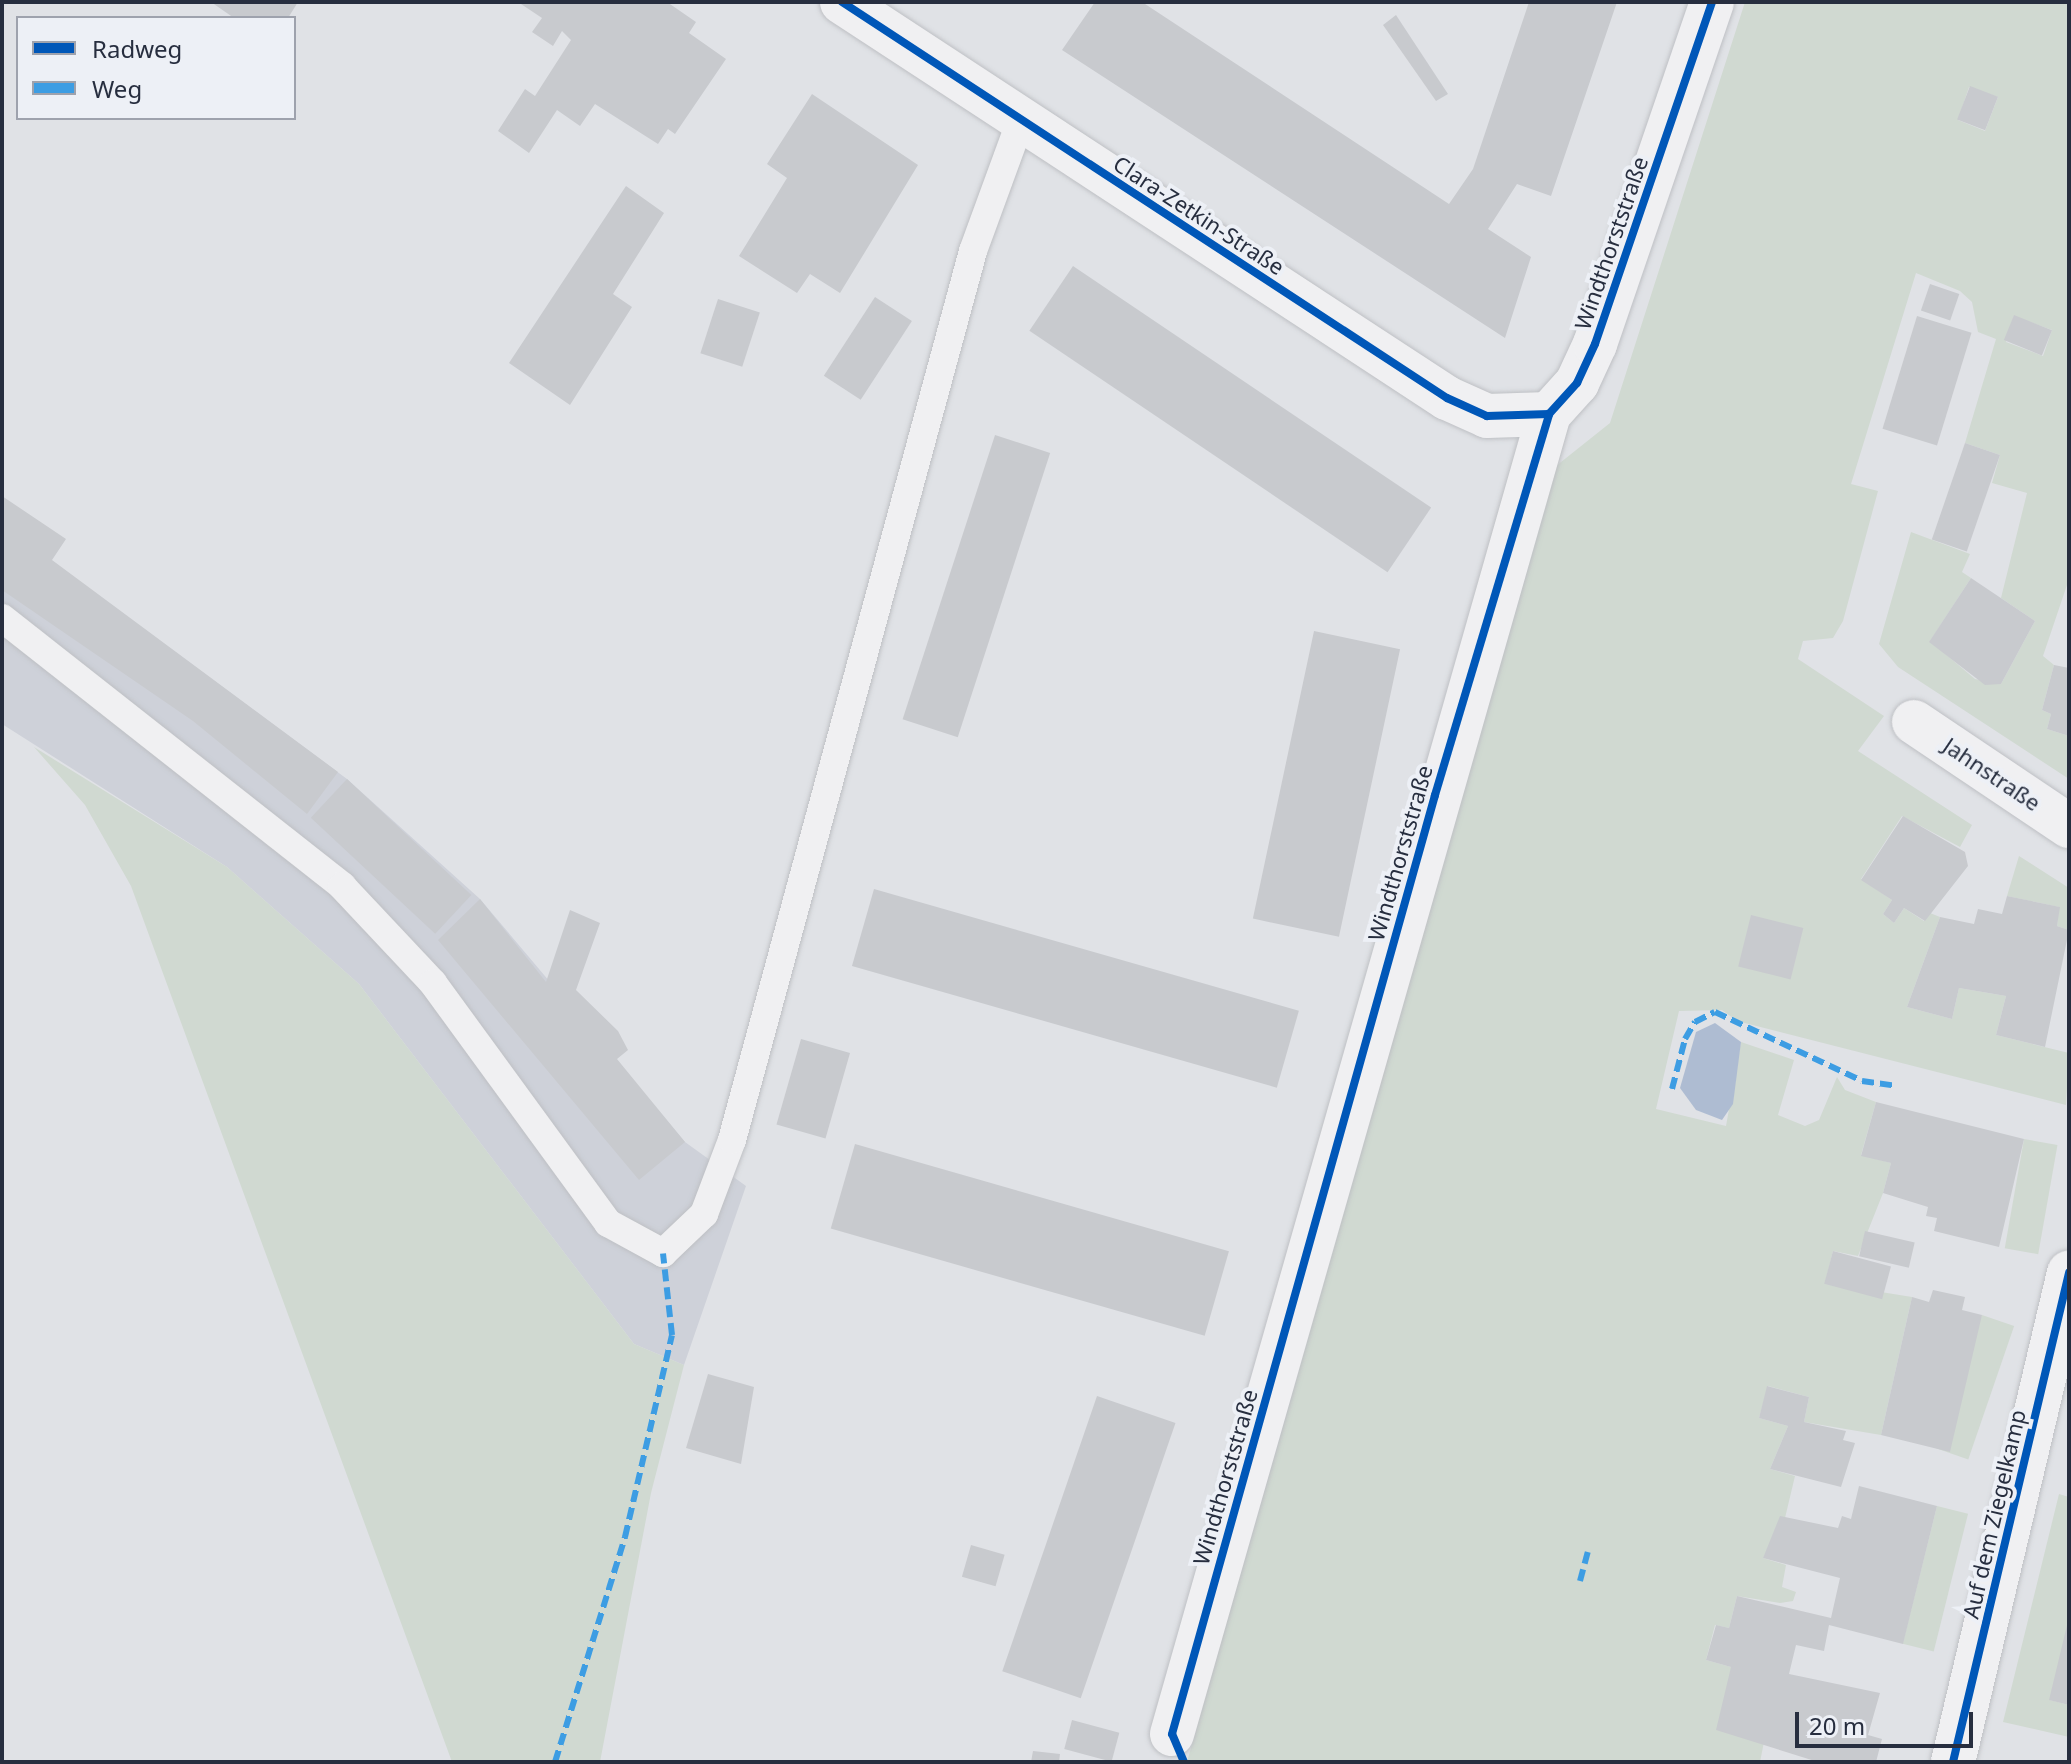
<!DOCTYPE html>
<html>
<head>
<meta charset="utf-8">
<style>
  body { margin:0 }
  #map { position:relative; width:2071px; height:1764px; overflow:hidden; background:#e0e2e6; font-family:"Noto Sans",sans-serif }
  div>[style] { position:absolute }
  .built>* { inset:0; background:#ced1d9 }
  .green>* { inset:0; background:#d0d9d1; transform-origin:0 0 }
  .water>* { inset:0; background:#aebcd2 }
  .building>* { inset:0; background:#c8cace; transform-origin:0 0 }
  .roads { filter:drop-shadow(0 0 2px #bec0c4) drop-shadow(0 0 2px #bec0c4) }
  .lane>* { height:28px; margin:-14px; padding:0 14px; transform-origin:14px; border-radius:14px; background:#f0f0f2 }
  .street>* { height:44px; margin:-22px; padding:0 22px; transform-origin:22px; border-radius:22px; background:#f0f0f2 }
  .quiet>* { height:6px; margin-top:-3px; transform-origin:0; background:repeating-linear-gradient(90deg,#3d9de3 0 12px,transparent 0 18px) }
  .cycleway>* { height:8px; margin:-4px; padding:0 4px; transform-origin:4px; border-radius:4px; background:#0057b8 }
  span { translate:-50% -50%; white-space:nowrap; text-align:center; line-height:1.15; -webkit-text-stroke:8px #edf0f6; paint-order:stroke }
  .street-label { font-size:22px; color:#272e3f }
  .frame { position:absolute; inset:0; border:4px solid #272e3f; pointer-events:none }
  .legend { position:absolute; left:16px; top:16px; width:280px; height:104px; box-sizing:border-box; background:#edf0f6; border:2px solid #9ea2ad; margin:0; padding:10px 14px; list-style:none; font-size:24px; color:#272e3f }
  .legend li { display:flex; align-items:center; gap:16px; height:40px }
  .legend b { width:40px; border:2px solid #9ea2ad }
  .scale { position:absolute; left:1795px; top:1712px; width:178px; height:36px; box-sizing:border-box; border:4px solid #272e3f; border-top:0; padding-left:10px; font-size:24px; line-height:28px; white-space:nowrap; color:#272e3f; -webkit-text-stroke:6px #edf0f6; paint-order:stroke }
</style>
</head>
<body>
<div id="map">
  <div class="built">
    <div style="clip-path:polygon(2px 524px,347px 779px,480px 899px,685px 1142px,746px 1186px,684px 1365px,634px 1344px,359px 984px,227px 867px,2px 724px)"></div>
  </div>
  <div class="green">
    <div style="clip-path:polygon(evenodd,1745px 2px,2069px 2px,2069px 579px,2043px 656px,2054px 665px,2042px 710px,2051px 714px,2047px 729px,2069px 736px,2069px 779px,1898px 667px,1879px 644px,1911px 532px,1970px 554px,1962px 572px,1971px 578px,1930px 641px,1975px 679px,2001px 684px,2035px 621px,2001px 598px,2027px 493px,1992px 483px,2000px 455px,1965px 443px,1996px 339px,1978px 332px,1972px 302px,1960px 291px,1916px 273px,1851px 484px,1878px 491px,1843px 621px,1833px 638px,1803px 641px,1798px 659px,1884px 716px,1858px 751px,1972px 825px,1960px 847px,1902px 816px,1861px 879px,1892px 900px,1883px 914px,1894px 923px,1904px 908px,1924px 921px,1930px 913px,1940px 917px,1907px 1007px,1952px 1019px,1959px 988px,2006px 996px,1996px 1035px,2069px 1053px,2066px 1105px,1737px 1021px,1722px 1010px,1679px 1011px,1656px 1109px,1726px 1126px,1741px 1042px,1794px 1060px,1778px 1115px,1805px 1126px,1819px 1120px,1837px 1077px,1845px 1090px,1876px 1102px,1861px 1155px,1891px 1163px,1883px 1193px,1858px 1256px,1833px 1251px,1825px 1283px,1912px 1297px,1881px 1435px,1804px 1422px,1809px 1397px,1768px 1386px,1759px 1418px,1788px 1426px,1770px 1469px,1795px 1476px,1785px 1518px,1763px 1558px,1786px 1565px,1782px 1587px,1796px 1592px,1793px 1601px,1780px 1603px,1737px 1596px,1729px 1628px,1715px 1625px,1706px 1660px,1731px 1667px,1764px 1742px,1760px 1762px,1187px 1762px,1551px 470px,1610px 423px,1745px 2px,1969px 87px,1998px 97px,1985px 131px,1958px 120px,1969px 87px,1745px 2px,2014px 316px,2052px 330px,2043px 356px,2006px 342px,2014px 316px)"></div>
    <div style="clip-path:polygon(34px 747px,227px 867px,359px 984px,634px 1344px,684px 1365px,651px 1493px,600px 1762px,452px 1762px,131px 886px,85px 805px)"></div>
    <div style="clip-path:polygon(2019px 856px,2069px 888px,2069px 930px,2057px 926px,2059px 907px,2007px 896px)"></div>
    <div style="left:2024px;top:1139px;width:34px;height:111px;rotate:10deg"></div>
    <div style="left:1982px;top:1315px;width:34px;height:141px;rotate:19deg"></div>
    <div style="clip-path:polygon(2059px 1494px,2069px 1497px,2069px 1626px,2050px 1700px,2069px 1705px,2069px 1737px,2003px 1722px)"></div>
    <div style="left:1937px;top:1506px;width:32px;height:142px;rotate:14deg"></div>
  </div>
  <div class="water">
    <div style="clip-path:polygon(1715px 1023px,1741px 1042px,1733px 1104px,1722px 1120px,1696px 1110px,1680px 1088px,1696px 1032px)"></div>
  </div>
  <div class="building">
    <div style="clip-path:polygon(211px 2px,298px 2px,288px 18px,234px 18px)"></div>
    <div style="clip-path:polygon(518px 2px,667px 2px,696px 22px,689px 33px,726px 59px,675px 134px,668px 129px,658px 144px,595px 104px,580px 126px,557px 110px,529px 153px,498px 131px,525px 89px,535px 96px,571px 40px,562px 31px,553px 46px,532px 32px,542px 18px)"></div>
    <div style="clip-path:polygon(1095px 2px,1142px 2px,1449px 204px,1473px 169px,1529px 2px,1617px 2px,1551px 196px,1517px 184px,1488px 229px,1531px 257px,1505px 338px,1062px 50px)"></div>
    <div style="clip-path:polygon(1396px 15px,1448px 94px,1436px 101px,1383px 25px)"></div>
    <div style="left:1970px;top:86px;width:30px;height:36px;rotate:21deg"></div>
    <div style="clip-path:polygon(812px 94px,918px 165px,840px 293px,810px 274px,797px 293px,739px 256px,787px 178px,767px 164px)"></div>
    <div style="clip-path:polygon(626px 186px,664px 213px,613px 294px,632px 307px,570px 405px,509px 363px)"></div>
    <div style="left:1073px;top:266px;width:432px;height:78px;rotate:34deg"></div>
    <div style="left:1930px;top:284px;width:31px;height:28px;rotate:19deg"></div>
    <div style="left:875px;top:297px;width:44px;height:94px;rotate:33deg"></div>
    <div style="left:718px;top:299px;width:44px;height:57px;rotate:18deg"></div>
    <div style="left:2014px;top:315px;width:41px;height:27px;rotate:22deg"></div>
    <div style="left:1917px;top:316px;width:57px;height:118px;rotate:17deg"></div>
    <div style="left:995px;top:435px;width:58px;height:299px;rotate:18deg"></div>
    <div style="left:1965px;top:443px;width:37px;height:102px;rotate:19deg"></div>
    <div style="clip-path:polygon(2px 496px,66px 539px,52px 560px,338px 772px,307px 814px,193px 721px,2px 590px)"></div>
    <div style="clip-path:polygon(1971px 578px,2035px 621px,2001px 684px,1985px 685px,1929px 642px)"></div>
    <div style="left:1314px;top:631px;width:88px;height:294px;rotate:12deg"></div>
    <div style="clip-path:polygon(2054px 665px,2069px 668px,2069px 736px,2047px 729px,2051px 714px,2042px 710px)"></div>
    <div style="left:347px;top:779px;width:170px;height:53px;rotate:43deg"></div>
    <div style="clip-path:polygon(1903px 816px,1965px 852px,1968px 866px,1925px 921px,1904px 908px,1894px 923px,1883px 914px,1892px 900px,1861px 880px)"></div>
    <div style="left:874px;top:889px;width:442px;height:80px;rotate:16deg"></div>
    <div style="clip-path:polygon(2007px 896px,2060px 907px,2057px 926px,2069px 930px,2045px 1047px,1996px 1035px,2006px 996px,1959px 988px,1952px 1019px,1907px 1007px,1940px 917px,1974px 924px,1978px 909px,2002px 914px)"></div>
    <div style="clip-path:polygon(480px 899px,546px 982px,570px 910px,600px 923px,576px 990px,618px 1031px,628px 1050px,617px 1059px,685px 1142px,639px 1180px,438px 940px)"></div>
    <div style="left:1751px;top:915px;width:54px;height:53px;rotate:14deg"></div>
    <div style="left:801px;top:1039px;width:51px;height:89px;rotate:16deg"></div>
    <div style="clip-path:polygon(1876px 1102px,2024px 1139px,1999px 1247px,1934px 1231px,1937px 1218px,1926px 1216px,1928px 1207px,1883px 1193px,1891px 1163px,1861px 1156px)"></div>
    <div style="left:855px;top:1144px;width:389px;height:88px;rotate:16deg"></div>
    <div style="left:1865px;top:1231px;width:51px;height:26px;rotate:13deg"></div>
    <div style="left:1833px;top:1251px;width:60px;height:34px;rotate:15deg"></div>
    <div style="clip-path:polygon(1933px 1290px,1965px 1297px,1962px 1310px,1982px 1315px,1950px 1452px,1881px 1435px,1912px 1297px,1929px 1302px)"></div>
    <div style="clip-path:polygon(708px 1374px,754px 1387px,741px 1464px,686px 1448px)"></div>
    <div style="clip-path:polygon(1767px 1386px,1809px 1397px,1804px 1422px,1846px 1431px,1843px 1440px,1855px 1443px,1841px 1487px,1770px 1469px,1788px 1426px,1759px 1418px)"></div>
    <div style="left:1097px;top:1396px;width:83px;height:291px;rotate:19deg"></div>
    <div style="clip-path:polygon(1859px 1486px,1937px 1506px,1903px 1644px,1829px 1625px,1824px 1651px,1796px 1645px,1789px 1674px,1880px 1693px,1868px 1735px,1882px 1739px,1876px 1762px,1818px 1762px,1716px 1730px,1731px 1667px,1706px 1660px,1716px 1625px,1729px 1628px,1737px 1596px,1831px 1618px,1840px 1578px,1763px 1558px,1780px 1516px,1838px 1528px,1842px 1516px,1851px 1519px)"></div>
    <div style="left:971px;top:1545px;width:35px;height:33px;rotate:16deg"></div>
    <div style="clip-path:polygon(2068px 1621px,2069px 1621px,2069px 1705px,2049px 1700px)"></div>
    <div style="left:1072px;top:1720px;width:49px;height:30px;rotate:15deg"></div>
    <div style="clip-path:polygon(1033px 1751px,1060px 1754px,1059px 1762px,1031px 1762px)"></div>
  </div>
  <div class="roads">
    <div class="lane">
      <div style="left:2px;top:618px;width:433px;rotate:38.2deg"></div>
      <div style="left:342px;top:886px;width:133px;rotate:46.8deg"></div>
      <div style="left:433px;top:983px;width:297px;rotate:53.9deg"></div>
      <div style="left:608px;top:1223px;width:63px;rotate:28.6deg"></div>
      <div style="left:663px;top:1253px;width:57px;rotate:-43.6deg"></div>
      <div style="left:704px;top:1214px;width:79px;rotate:-69.3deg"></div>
      <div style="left:732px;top:1140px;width:921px;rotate:-74.83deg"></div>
      <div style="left:973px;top:251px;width:140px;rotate:-69.9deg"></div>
    </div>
    <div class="street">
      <div style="left:842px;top:2px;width:723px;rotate:33.21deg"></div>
      <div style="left:1447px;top:398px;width:44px;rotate:24.2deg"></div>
      <div style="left:1487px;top:416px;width:62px;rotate:-1.8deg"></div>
      <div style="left:1914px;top:722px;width:187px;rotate:33.9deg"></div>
      <div style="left:1172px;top:1734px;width:1373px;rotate:-74.06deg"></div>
      <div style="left:1549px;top:414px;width:42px;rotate:-47.9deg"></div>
      <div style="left:1577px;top:383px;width:43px;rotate:-65.2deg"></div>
      <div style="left:1595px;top:344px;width:361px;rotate:-71.1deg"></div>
      <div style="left:1953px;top:1762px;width:503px;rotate:-76.66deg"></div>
    </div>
  </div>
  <div class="quiet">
    <div style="left:1672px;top:1089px;width:52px;rotate:-75.4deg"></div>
    <div style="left:1685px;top:1039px;width:20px;rotate:-60deg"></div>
    <div style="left:1695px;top:1022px;width:22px;rotate:-27deg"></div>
    <div style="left:1715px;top:1012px;width:162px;rotate:25.1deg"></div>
    <div style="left:1862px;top:1081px;width:35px;rotate:8deg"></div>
    <div style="left:1580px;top:1581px;width:31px;rotate:-75deg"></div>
    <div style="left:555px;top:1762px;width:236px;rotate:-72.7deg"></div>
    <div style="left:625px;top:1537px;width:207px;rotate:-76.9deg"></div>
    <div style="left:672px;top:1335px;width:82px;rotate:-96.3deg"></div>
  </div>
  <div class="cycleway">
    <div style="left:842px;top:2px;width:723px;rotate:33.21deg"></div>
    <div style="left:1447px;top:398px;width:44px;rotate:24.2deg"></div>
    <div style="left:1487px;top:416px;width:62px;rotate:-1.8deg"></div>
    <div style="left:1184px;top:1762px;width:30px;rotate:-113deg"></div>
    <div style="left:1172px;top:1734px;width:975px;rotate:-74.35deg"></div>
    <div style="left:1435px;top:795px;width:398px;rotate:-73.3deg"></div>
    <div style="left:1549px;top:414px;width:42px;rotate:-47.9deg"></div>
    <div style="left:1577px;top:383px;width:43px;rotate:-65.2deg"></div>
    <div style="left:1595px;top:344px;width:361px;rotate:-71.1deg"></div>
    <div style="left:1953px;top:1762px;width:503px;rotate:-76.66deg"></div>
  </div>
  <div class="street-label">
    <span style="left:1199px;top:215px;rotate:33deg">Clara-Zetkin-Straße</span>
    <span style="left:1611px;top:243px;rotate:-71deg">Windthorststraße</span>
    <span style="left:1992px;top:774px;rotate:34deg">Jahnstraße</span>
    <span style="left:1400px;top:853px;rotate:-74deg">Windthorststraße</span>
    <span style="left:1225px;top:1477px;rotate:-74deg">Windthorststraße</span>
    <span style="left:1994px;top:1514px;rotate:-77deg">Auf dem Ziegelkamp</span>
  </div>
  <div class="frame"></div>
  <ul class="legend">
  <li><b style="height:10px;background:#0057b8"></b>Radweg</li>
  <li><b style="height:10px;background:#3d9de3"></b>Weg</li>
  </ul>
  <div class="scale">20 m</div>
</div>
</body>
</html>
